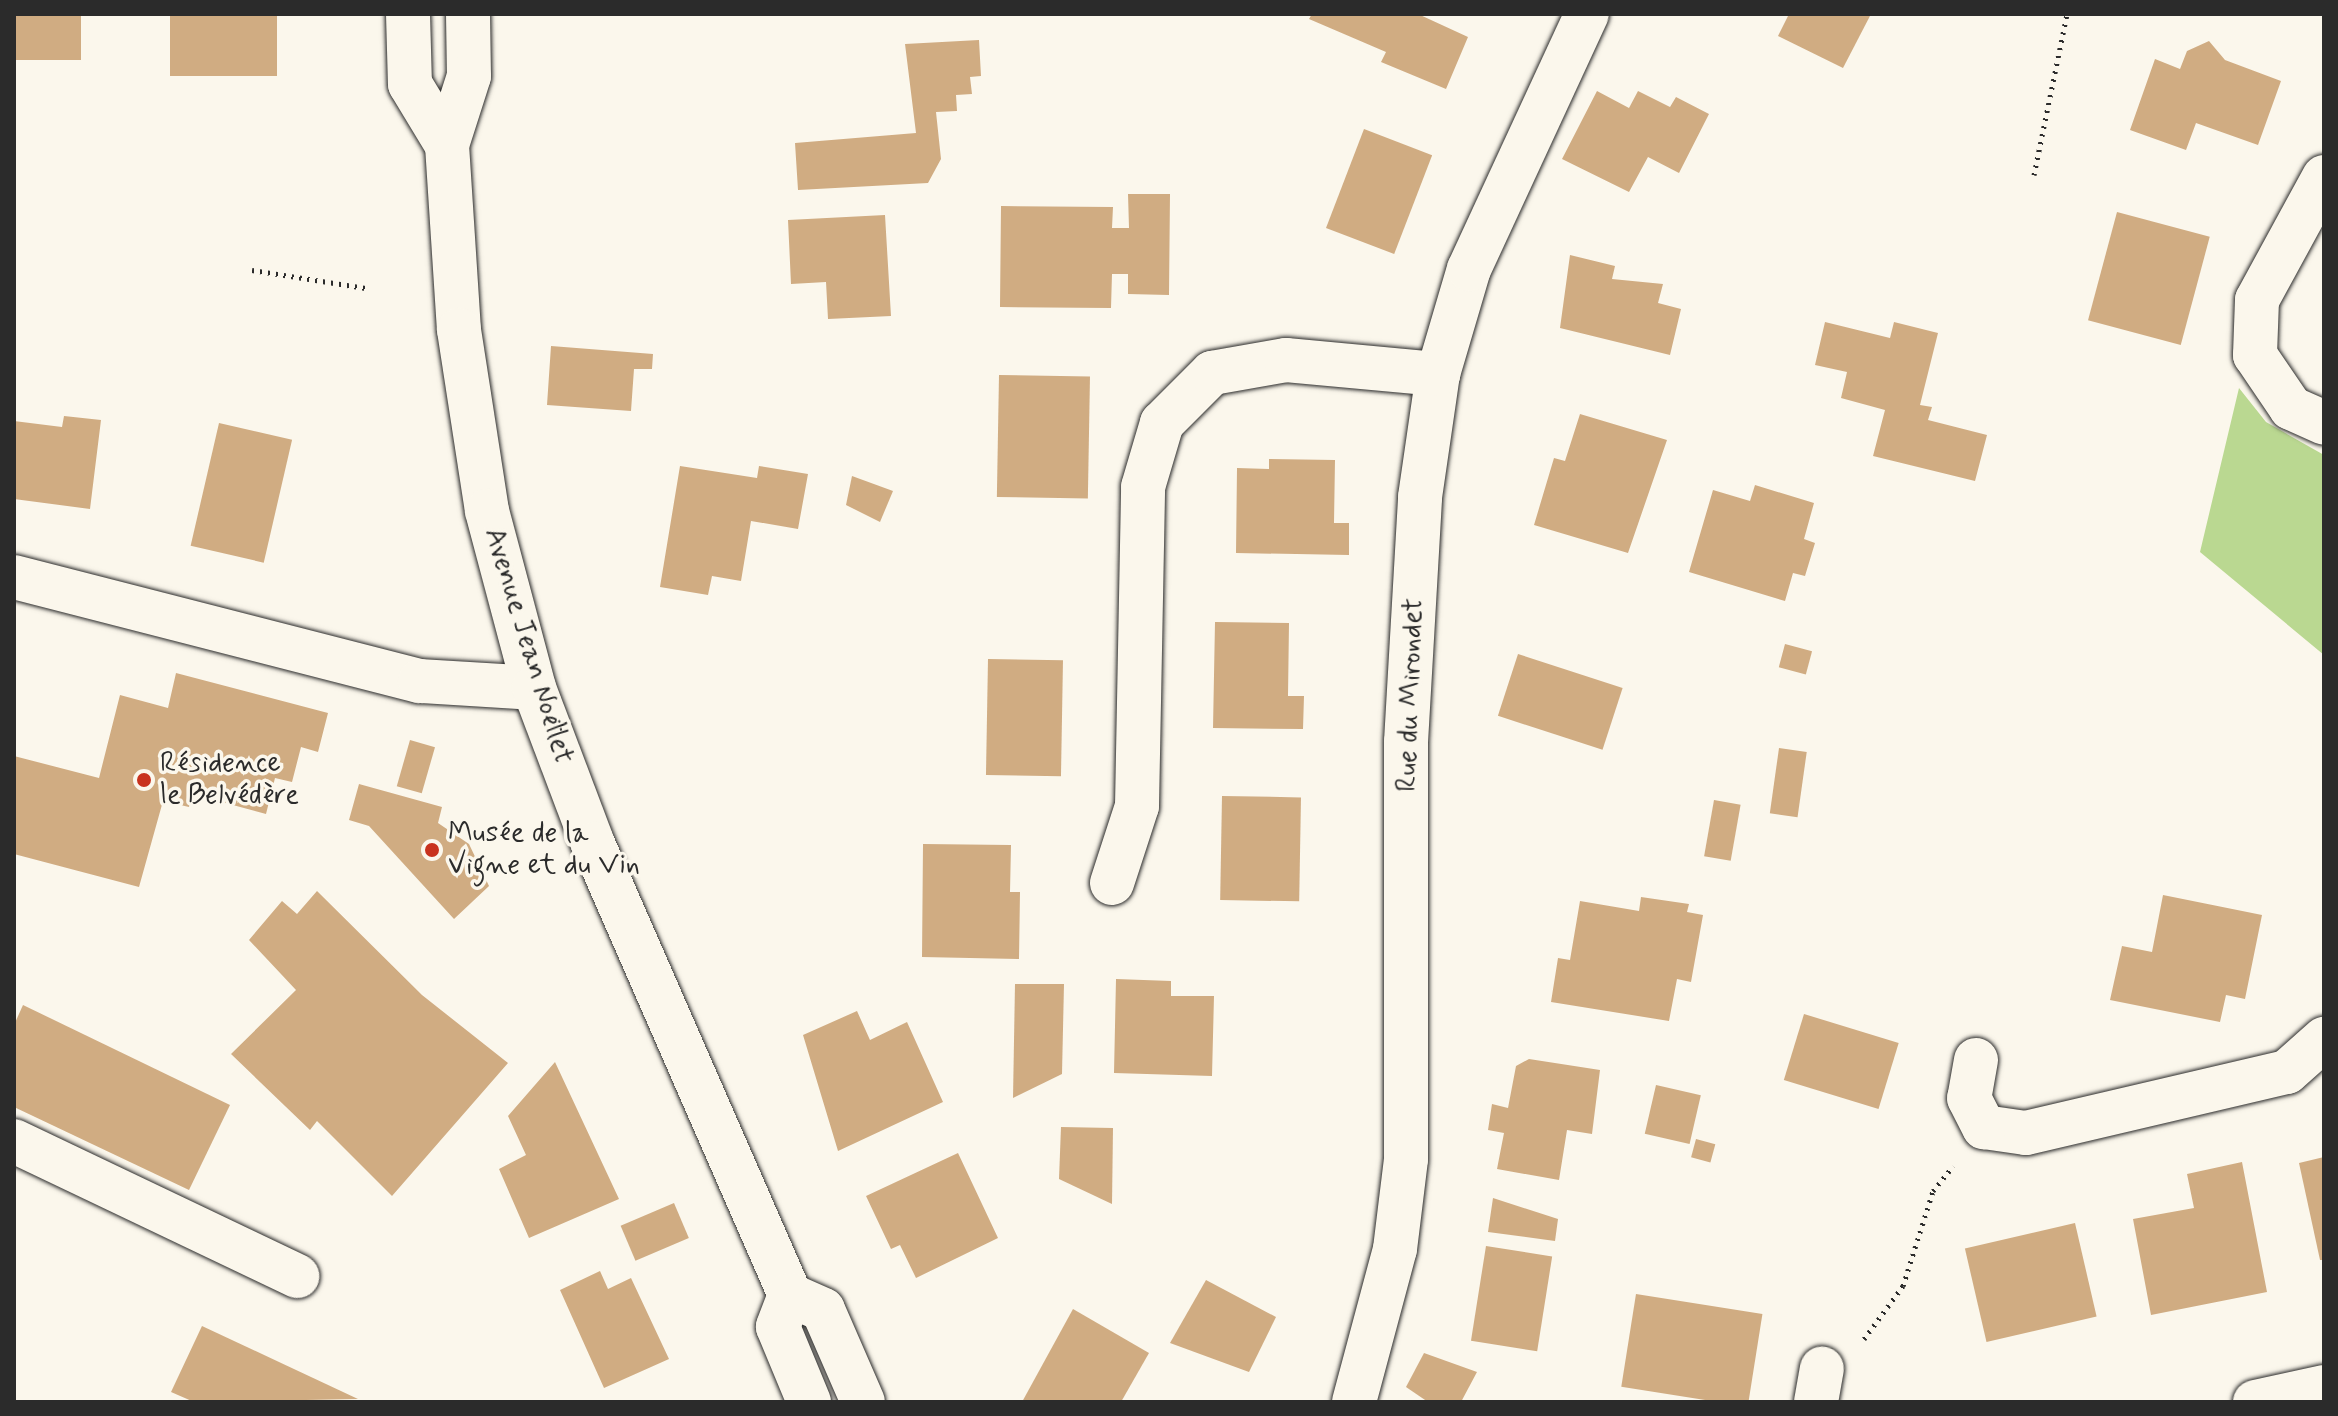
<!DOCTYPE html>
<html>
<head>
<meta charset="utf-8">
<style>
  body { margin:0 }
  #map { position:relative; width:2338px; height:1416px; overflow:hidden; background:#fbf7ec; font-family:Mynerve,sans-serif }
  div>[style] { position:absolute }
  .green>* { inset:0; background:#bad891 }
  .building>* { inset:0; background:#d0ac82; transform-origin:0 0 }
  .path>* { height:5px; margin-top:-2.5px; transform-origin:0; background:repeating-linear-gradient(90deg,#2b2b2b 0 2px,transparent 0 8px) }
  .roads { filter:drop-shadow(0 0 2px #2b2b2b) drop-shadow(0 0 2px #2b2b2b) }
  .minor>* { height:44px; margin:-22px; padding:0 22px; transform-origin:22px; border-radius:22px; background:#fbf7ec }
  .major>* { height:44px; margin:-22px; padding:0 22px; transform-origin:22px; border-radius:22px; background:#fbf7ec }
  .dots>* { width:22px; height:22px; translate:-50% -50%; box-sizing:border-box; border:4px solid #fbf7ec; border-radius:50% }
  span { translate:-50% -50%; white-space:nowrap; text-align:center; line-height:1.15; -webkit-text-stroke:7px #fbf7ec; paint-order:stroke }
  .street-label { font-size:28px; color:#2b2b2b }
  .poi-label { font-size:28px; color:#2b2b2b }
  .left { translate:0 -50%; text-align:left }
  .frame { position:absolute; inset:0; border:16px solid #2b2b2b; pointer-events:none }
</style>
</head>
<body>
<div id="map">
  <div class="green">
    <div style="clip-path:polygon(2239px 388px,2266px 422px,2324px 455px,2324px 655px,2200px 552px)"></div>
  </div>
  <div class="building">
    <div style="left:14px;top:14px;width:67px;height:46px"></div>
    <div style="left:170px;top:14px;width:107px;height:62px"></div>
    <div style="clip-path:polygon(1312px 14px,1418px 14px,1468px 37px,1446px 89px,1381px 62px,1386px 52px,1309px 19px)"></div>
    <div style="clip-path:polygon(1789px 14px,1871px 14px,1843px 68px,1778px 36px)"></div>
    <div style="clip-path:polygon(979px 40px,981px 76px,970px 77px,972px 94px,956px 95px,957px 111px,936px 112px,941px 159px,928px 183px,798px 190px,795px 143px,916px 133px,905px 44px)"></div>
    <div style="clip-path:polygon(2209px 41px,2225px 60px,2281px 81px,2258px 145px,2196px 123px,2186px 150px,2130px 130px,2155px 59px,2180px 69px,2187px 51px)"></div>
    <div style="clip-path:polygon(1597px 91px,1629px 108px,1638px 91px,1670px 107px,1676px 97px,1709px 114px,1679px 173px,1648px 157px,1629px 192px,1562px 159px)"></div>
    <div style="left:1364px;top:129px;width:73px;height:106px;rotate:21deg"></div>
    <div style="clip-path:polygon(1128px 194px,1170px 194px,1169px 295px,1128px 294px,1128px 274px,1112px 274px,1111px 308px,1000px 307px,1001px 206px,1113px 207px,1112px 228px,1129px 228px)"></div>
    <div style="left:2117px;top:212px;width:96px;height:112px;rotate:15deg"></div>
    <div style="clip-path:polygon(885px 215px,891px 316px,828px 319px,826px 282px,791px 284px,788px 220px)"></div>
    <div style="clip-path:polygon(1570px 255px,1615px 266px,1612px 279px,1663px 284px,1658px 303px,1681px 309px,1670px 355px,1560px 328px)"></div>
    <div style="clip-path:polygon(1825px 322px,1890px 338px,1894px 322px,1938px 333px,1920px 405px,1932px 407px,1928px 420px,1987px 435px,1975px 481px,1873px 456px,1885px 410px,1841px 398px,1847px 372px,1815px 365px)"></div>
    <div style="clip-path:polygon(551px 346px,653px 354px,652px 369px,634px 369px,631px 411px,547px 405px)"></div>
    <div style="left:999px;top:375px;width:91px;height:122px;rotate:1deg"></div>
    <div style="clip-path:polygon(1580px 414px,1667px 440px,1628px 553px,1534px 525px,1554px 458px,1565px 461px)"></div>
    <div style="clip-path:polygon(64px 416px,101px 420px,90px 509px,14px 499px,14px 421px,62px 427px)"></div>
    <div style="left:219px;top:423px;width:75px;height:126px;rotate:13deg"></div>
    <div style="clip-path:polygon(1269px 459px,1335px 460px,1334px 523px,1349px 523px,1349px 555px,1236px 553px,1237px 468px,1269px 469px)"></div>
    <div style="clip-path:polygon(680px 466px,757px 478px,759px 466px,808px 474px,798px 529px,751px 521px,741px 581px,712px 576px,708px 595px,660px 587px)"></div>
    <div style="clip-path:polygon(852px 476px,893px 491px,880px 522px,846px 505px)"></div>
    <div style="clip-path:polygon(1755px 485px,1814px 503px,1804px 539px,1815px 543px,1805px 576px,1793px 573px,1785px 601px,1689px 572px,1713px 490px,1750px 501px)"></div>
    <div style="clip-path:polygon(1215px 622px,1289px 623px,1288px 696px,1304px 696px,1303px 729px,1213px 728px)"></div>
    <div style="left:1785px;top:644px;width:28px;height:24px;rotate:15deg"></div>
    <div style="left:1518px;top:654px;width:110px;height:65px;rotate:18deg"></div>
    <div style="left:988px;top:659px;width:75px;height:116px;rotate:1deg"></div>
    <div style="clip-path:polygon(176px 673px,328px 713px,318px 752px,301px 747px,292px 782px,275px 778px,266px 814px,192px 794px,189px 807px,163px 801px,139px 887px,14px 854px,14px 756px,99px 778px,120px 695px,168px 708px)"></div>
    <div style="left:410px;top:740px;width:26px;height:48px;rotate:16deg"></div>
    <div style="left:1779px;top:748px;width:28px;height:66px;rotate:8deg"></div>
    <div style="clip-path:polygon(359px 784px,442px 807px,438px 823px,469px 844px,489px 886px,454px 919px,369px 826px,349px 820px)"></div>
    <div style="left:1222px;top:796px;width:79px;height:104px;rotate:1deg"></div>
    <div style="left:1714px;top:800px;width:27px;height:57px;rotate:10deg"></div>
    <div style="clip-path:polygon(923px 844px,1011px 845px,1010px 892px,1020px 892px,1019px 959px,922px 957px)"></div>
    <div style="clip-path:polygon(317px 891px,422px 995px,508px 1063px,392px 1196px,317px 1121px,310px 1130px,231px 1054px,296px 990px,249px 940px,282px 901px,297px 914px)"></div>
    <div style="clip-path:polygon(2163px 895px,2262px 915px,2245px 999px,2226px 995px,2220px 1022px,2110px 1000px,2122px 946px,2152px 952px)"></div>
    <div style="clip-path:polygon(1641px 897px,1689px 904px,1687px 912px,1703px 915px,1691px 982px,1677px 979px,1669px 1021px,1551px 1002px,1558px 958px,1570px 960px,1580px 901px,1639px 911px)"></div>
    <div style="clip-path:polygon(1116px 979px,1171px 981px,1171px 996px,1214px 996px,1212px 1076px,1114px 1073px)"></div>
    <div style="clip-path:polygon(1015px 984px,1064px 984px,1062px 1074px,1013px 1098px)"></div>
    <div style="clip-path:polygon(23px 1005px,230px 1105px,189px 1190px,14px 1107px,14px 1025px)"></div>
    <div style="clip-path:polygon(857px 1011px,870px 1040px,907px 1022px,943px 1102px,838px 1151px,803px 1035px)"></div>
    <div style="left:1804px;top:1014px;width:99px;height:69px;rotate:17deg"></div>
    <div style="clip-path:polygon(1529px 1059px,1600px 1070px,1592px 1134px,1567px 1130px,1559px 1180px,1497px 1169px,1504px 1133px,1488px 1130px,1492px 1104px,1508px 1108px,1516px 1066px)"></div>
    <div style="clip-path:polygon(555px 1062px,619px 1199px,529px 1238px,499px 1169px,526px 1155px,508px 1116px)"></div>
    <div style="left:1656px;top:1085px;width:46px;height:50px;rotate:13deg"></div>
    <div style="clip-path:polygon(1061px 1127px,1113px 1128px,1112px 1204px,1059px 1179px)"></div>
    <div style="left:1696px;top:1139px;width:20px;height:19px;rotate:15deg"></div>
    <div style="clip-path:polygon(958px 1153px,998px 1238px,916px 1278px,900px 1245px,891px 1249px,866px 1196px)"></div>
    <div style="clip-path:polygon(2324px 1157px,2324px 1260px,2320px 1260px,2299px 1163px)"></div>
    <div style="clip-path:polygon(2242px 1162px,2267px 1292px,2151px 1315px,2133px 1219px,2194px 1208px,2187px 1174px)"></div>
    <div style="clip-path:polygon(1493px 1198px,1558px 1219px,1555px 1241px,1488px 1232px)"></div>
    <div style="left:674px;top:1203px;width:38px;height:58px;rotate:67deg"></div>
    <div style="left:2075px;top:1223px;width:96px;height:113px;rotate:77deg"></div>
    <div style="left:1486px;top:1246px;width:67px;height:96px;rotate:9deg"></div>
    <div style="clip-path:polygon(600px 1271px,608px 1289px,631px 1278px,669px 1359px,604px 1388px,560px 1290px)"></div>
    <div style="clip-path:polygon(1206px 1280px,1276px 1317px,1249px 1372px,1170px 1343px)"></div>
    <div style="left:1636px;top:1294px;width:128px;height:94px;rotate:9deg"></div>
    <div style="clip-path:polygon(1073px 1309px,1149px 1353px,1121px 1402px,1022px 1402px)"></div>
    <div style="clip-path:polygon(202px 1326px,279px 1362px,358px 1399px,194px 1402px,171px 1392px)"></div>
    <div style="clip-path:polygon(1424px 1353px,1477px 1372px,1461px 1402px,1428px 1402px,1406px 1387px)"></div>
  </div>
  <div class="path">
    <div style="left:2034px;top:175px;width:164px;rotate:-78.4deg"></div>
    <div style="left:252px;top:270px;width:115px;rotate:9deg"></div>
    <div style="left:1864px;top:1339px;width:66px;rotate:-53.7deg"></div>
    <div style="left:1903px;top:1286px;width:100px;rotate:-72.5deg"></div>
    <div style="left:1933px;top:1191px;width:32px;rotate:-51deg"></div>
  </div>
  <div class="roads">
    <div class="minor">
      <div style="left:2324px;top:177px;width:140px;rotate:118.6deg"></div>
      <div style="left:2257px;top:300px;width:55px;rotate:92.1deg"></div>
      <div style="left:2255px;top:355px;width:64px;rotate:55.8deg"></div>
      <div style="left:2291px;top:408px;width:36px;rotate:24deg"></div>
      <div style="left:14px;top:577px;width:419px;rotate:14.4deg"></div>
      <div style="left:420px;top:681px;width:114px;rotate:3.5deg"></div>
      <div style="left:1112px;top:883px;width:81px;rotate:-72deg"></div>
      <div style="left:1137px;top:806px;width:319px;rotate:-88.9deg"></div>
      <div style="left:1143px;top:487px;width:67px;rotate:-73.5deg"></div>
      <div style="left:1162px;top:423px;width:71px;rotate:-45deg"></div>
      <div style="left:1212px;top:373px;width:75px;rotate:-10deg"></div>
      <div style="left:1286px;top:360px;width:153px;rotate:5.3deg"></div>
      <div style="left:1976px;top:1060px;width:39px;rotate:100deg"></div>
      <div style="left:1969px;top:1098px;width:33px;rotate:63deg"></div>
      <div style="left:1984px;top:1127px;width:42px;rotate:8.1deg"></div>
      <div style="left:2026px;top:1133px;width:268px;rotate:-13.2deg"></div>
      <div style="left:2287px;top:1072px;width:50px;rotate:-41.7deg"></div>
      <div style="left:14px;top:1141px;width:314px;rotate:25.5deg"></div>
      <div style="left:1354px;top:1402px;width:158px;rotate:-75deg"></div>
      <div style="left:1395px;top:1249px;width:91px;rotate:-83deg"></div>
      <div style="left:1406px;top:1159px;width:417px;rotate:-90deg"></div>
      <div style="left:1406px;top:742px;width:245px;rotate:-86.7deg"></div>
      <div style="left:1420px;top:497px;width:124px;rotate:-81.7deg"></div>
      <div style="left:1438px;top:374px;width:109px;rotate:-73.6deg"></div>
      <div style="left:1469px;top:269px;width:281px;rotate:-65.2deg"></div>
      <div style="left:1816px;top:1402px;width:34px;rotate:-80deg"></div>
      <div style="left:2255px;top:1402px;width:71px;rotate:-12.3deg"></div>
    </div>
    <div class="major">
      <div style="left:408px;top:14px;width:70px;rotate:88.4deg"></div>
      <div style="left:410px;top:84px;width:71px;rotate:58.8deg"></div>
      <div style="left:468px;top:14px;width:62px;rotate:89.1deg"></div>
      <div style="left:469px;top:76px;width:72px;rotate:107.7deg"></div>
      <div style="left:447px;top:145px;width:185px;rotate:86.3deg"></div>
      <div style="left:459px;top:330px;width:183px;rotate:81.2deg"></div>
      <div style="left:487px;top:511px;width:183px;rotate:75.1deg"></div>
      <div style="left:534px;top:688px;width:167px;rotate:69.3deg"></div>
      <div style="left:593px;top:844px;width:492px;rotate:66.4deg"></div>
      <div style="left:790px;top:1295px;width:36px;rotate:24deg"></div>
      <div style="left:823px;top:1310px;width:100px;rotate:66.5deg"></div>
      <div style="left:790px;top:1295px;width:34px;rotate:111deg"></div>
      <div style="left:778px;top:1327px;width:81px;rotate:67.5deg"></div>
    </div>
  </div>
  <div class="dots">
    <div style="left:144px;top:780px;background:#c8321e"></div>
    <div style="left:432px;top:850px;background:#c8321e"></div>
  </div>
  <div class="street-label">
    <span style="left:528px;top:646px;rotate:73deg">Avenue Jean Noëllet</span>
    <span style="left:1411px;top:695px;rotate:-88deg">Rue du Mirondet</span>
  </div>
  <div class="poi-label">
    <span class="left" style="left:160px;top:780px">Résidence<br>le Belvédère</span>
    <span class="left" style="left:448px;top:850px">Musée de la<br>Vigne et du Vin</span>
  </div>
  <div class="frame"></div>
</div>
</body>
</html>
